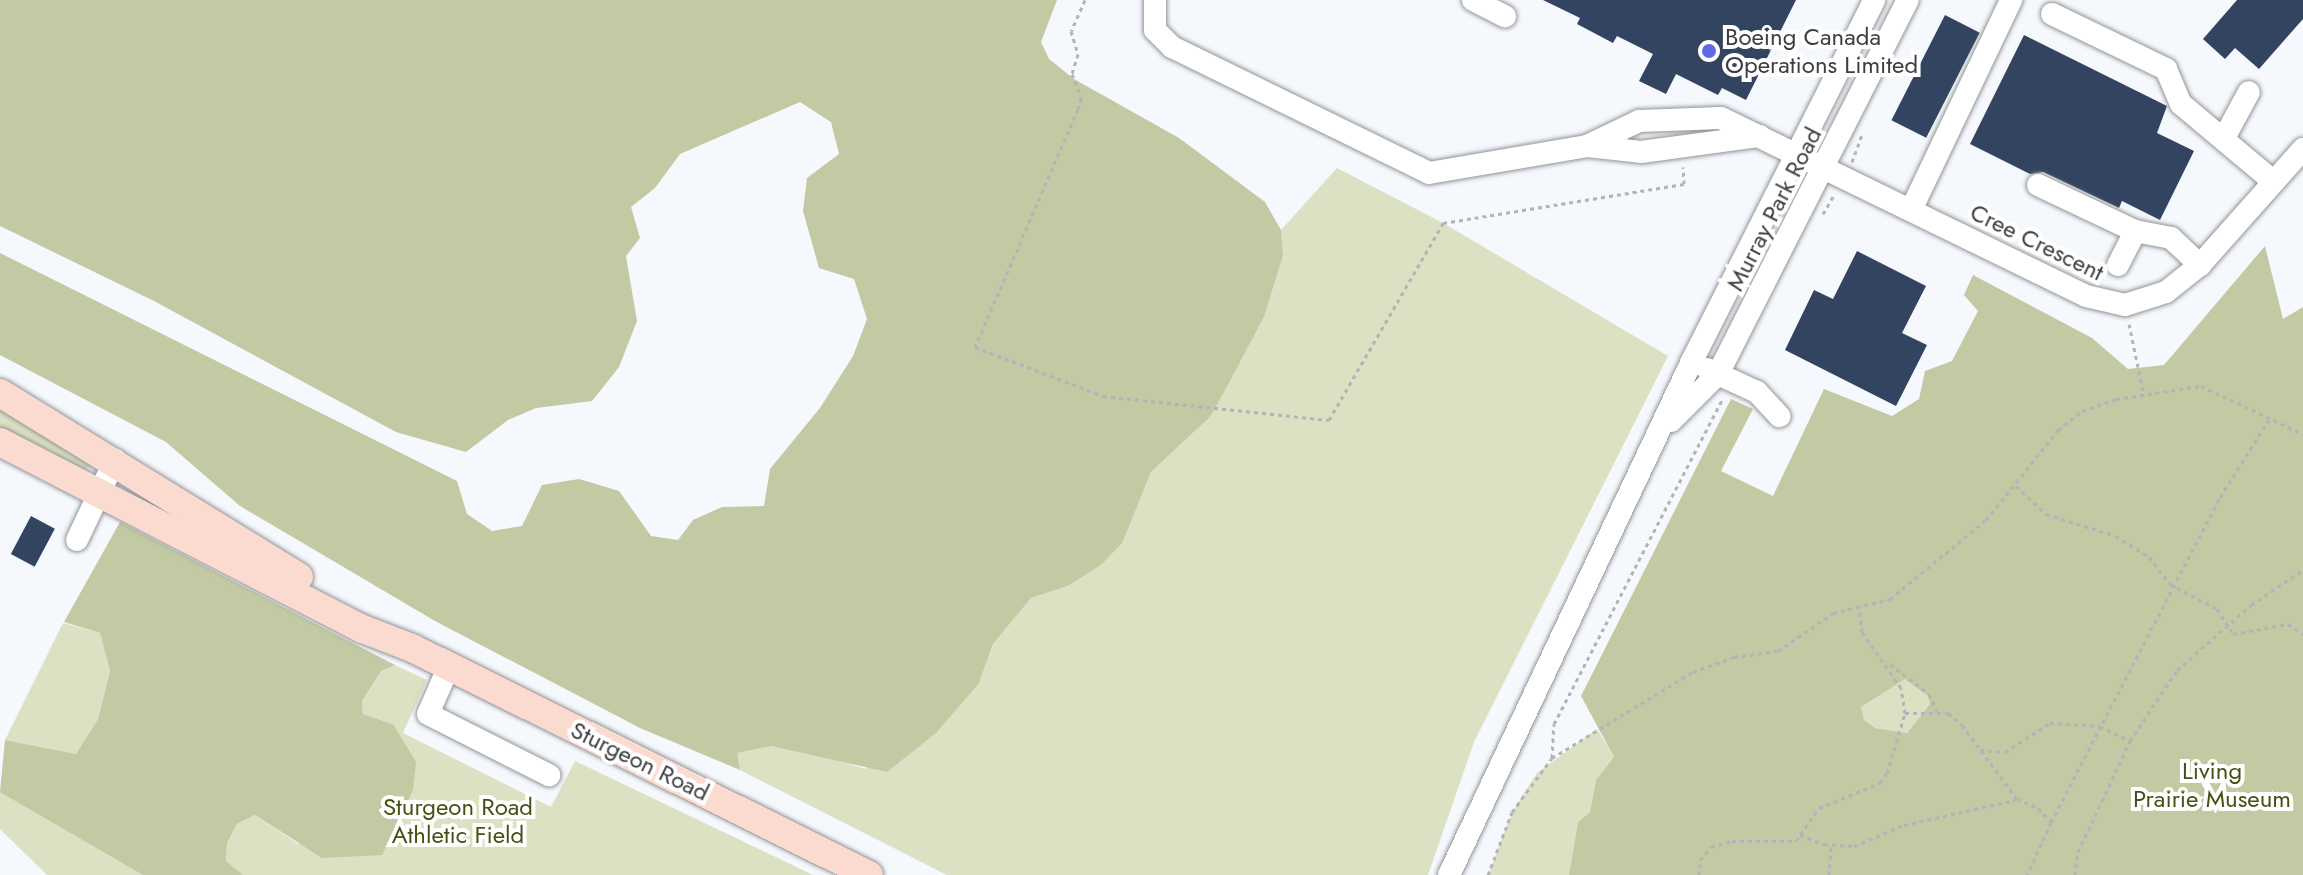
<!DOCTYPE html>
<html>
<head>
<meta charset="utf-8">
<style>
  body { margin:0 }
  #map { position:relative; width:2303px; height:875px; overflow:hidden; background:#f5f8fc; font-family:Jost,sans-serif }
  div>[style] { position:absolute }
  .green>* { inset:0; background:#dbe1c2 }
  .forest>* { inset:0; background:#c2c9a3 }
  .building>* { inset:0; background:#32445f; transform-origin:0 0 }
  .path>* { height:3px; margin-top:-1.5px; transform-origin:0; background:repeating-linear-gradient(90deg,#b2b4b7 0 4px,transparent 0 8px) }
  .roads { filter:drop-shadow(0 0 2px #939598) drop-shadow(0 0 2px #939598) }
  .minor>* { height:22px; margin:-11px; padding:0 11px; transform-origin:11px; border-radius:11px; background:#fff }
  .major>* { height:28px; margin:-14px; padding:0 14px; transform-origin:14px; border-radius:14px; background:#fbdbd0 }
  .dots>* { width:22px; height:22px; translate:-50% -50%; box-sizing:border-box; border:4px solid #fff; border-radius:50% }
  span { translate:-50% -50%; white-space:nowrap; text-align:center; line-height:1.15; -webkit-text-stroke:8px #fff; paint-order:stroke }
  .poi-label { font-size:24px; color:#3c3d3e }
  .left { translate:0 -50%; text-align:left }
  .street-label { font-size:24px; color:#3c3d3e }
  .park-label { font-size:24px; color:#495013 }
</style>
</head>
<body>
<div id="map">
  <div class="green">
    <div style="clip-path:polygon(1337px 168px,1443px 223px,1668px 356px,1474px 742px,1428px 875px,947px 875px,740px 770px,736px 753px,772px 746px,815px 753px,865px 769px,979px 683px,993px 644px,1031px 598px,1068px 586px,1101px 565px,1121px 543px,1151px 472px,1210px 417px,1264px 317px,1283px 256px,1281px 230px)"></div>
    <div style="clip-path:polygon(0 406px,90px 461px,91px 467px,78px 472px,0 433px)"></div>
    <div style="clip-path:polygon(63px 623px,100px 633px,110px 671px,98px 719px,76px 754px,5px 740px)"></div>
    <div style="clip-path:polygon(395px 665px,427px 680px,403px 733px,551px 807px,575px 761px,813px 875px,243px 875px,234px 868px,226px 861px,227px 843px,237px 824px,255px 815px,298px 844px,394px 724px,363px 714px,362px 701px,381px 671px)"></div>
    <div style="clip-path:polygon(1905px 678px,1928px 696px,1930px 704px,1907px 733px,1875px 728px,1864px 720px,1861px 707px)"></div>
    <div style="clip-path:polygon(1597px 729px,1614px 757px,1596px 780px,1590px 812px,1578px 822px,1569px 875px,1488px 875px,1512px 812px,1537px 773px)"></div>
    <div style="clip-path:polygon(0 792px,65px 825px,143px 875px,47px 875px,0 829px)"></div>
  </div>
  <div class="forest">
    <div style="clip-path:polygon(0 0,1057px 0,1041px 42px,1049px 59px,1074px 79px,1179px 138px,1265px 202px,1281px 230px,1283px 256px,1264px 317px,1224px 392px,1210px 417px,1151px 472px,1122px 543px,1101px 565px,1068px 586px,1031px 598px,993px 644px,979px 683px,936px 733px,887px 772px,772px 746px,737px 753px,740px 770px,640px 728px,435px 621px,240px 506px,166px 442px,0 355px,0 253px,457px 481px,467px 514px,492px 531px,522px 526px,542px 485px,579px 479px,619px 491px,651px 536px,678px 540px,693px 520px,722px 507px,764px 506px,770px 469px,820px 408px,853px 356px,867px 319px,854px 279px,819px 268px,803px 211px,807px 178px,839px 154px,831px 122px,800px 102px,680px 154px,655px 188px,631px 207px,640px 238px,626px 256px,637px 321px,619px 367px,592px 401px,536px 408px,508px 420px,466px 452px,396px 432px,154px 301px,0 226px)"></div>
    <div style="clip-path:polygon(evenodd,2265px 246px,2283px 319px,2303px 307px,2303px 875px,1569px 875px,1578px 822px,1590px 812px,1596px 780px,1614px 757px,1581px 696px,1731px 399px,1753px 409px,1721px 471px,1773px 496px,1824px 389px,1892px 416px,1919px 399px,1925px 371px,1952px 361px,1978px 311px,1964px 295px,1973px 275px,2092px 338px,2128px 369px,2164px 365px,2265px 246px,1905px 679px,1928px 696px,1930px 704px,1907px 733px,1875px 728px,1864px 720px,1861px 707px,1905px 679px)"></div>
    <div style="clip-path:polygon(120px 522px,395px 665px,381px 671px,362px 701px,363px 714px,393px 724px,416px 762px,413px 790px,382px 855px,322px 858px,255px 815px,237px 824px,227px 843px,226px 861px,243px 875px,143px 875px,0 792px,5px 740px,76px 754px,98px 719px,110px 671px,100px 633px,64px 622px)"></div>
  </div>
  <div class="building">
    <div style="clip-path:polygon(1543px 0,1796px 0,1746px 100px,1722px 88px,1718px 95px,1676px 74px,1666px 94px,1639px 81px,1653px 54px,1617px 36px,1613px 43px,1577px 24px,1580px 18px)"></div>
    <div style="clip-path:polygon(2237px 0,2303px 0,2303px 19px,2259px 69px,2235px 48px,2225px 59px,2203px 39px)"></div>
    <div style="left:1945px;top:15px;width:39px;height:118px;rotate:27deg"></div>
    <div style="clip-path:polygon(2024px 35px,2167px 106px,2157px 133px,2194px 151px,2160px 220px,2122px 201px,2119px 208px,2043px 172px,2030px 174px,1970px 144px)"></div>
    <div style="clip-path:polygon(1857px 251px,1926px 286px,1902px 333px,1927px 345px,1896px 406px,1785px 350px,1814px 290px,1833px 299px)"></div>
    <div style="left:31px;top:516px;width:27px;height:43px;rotate:28deg"></div>
  </div>
  <div class="path">
    <div style="left:1085px;top:0;width:34px;rotate:114deg"></div>
    <div style="left:1071px;top:31px;width:24px;rotate:73deg"></div>
    <div style="left:1078px;top:54px;width:21px;rotate:107deg"></div>
    <div style="left:1072px;top:74px;width:26px;rotate:69deg"></div>
    <div style="left:1081px;top:98px;width:11px;rotate:105deg"></div>
    <div style="left:1078px;top:109px;width:259px;rotate:113.4deg"></div>
    <div style="left:975px;top:347px;width:137px;rotate:20.9deg"></div>
    <div style="left:1103px;top:396px;width:227px;rotate:6.1deg"></div>
    <div style="left:1329px;top:420px;width:228px;rotate:-59.9deg"></div>
    <div style="left:1443px;top:223px;width:244px;rotate:-9.2deg"></div>
    <div style="left:1684px;top:184px;width:17px;rotate:-93deg"></div>
    <div style="left:1852px;top:162px;width:29px;rotate:-70deg"></div>
    <div style="left:1823px;top:214px;width:24px;rotate:-60deg"></div>
    <div style="left:2129px;top:324px;width:73px;rotate:78.1deg"></div>
    <div style="left:2016px;top:486px;width:41px;rotate:43deg"></div>
    <div style="left:2046px;top:514px;width:73px;rotate:17.4deg"></div>
    <div style="left:2116px;top:536px;width:39px;rotate:32deg"></div>
    <div style="left:2149px;top:557px;width:34px;rotate:52deg"></div>
    <div style="left:2170px;top:584px;width:53px;rotate:28deg"></div>
    <div style="left:2217px;top:609px;width:30px;rotate:57deg"></div>
    <div style="left:2233px;top:634px;width:56px;rotate:-10.3deg"></div>
    <div style="left:2288px;top:624px;width:18px;rotate:34deg"></div>
    <div style="left:1890px;top:664px;width:49px;rotate:37.6deg"></div>
    <div style="left:1929px;top:694px;width:19px;rotate:65deg"></div>
    <div style="left:1905px;top:713px;width:43px"></div>
    <div style="left:1948px;top:713px;width:18px;rotate:41deg"></div>
    <div style="left:1962px;top:725px;width:92px;rotate:53.4deg"></div>
    <div style="left:2017px;top:799px;width:23px;rotate:23deg"></div>
    <div style="left:2038px;top:808px;width:19px;rotate:47deg"></div>
    <div style="left:2051px;top:822px;width:58px;rotate:114.4deg"></div>
    <div style="left:1980px;top:750px;width:25px;rotate:5deg"></div>
    <div style="left:2005px;top:752px;width:54px;rotate:-32.8deg"></div>
    <div style="left:2050px;top:723px;width:50px;rotate:3.4deg"></div>
    <div style="left:2100px;top:726px;width:34px;rotate:27deg"></div>
    <div style="left:1552px;top:758px;width:34px;rotate:-87deg"></div>
    <div style="left:1554px;top:724px;width:365px;rotate:-62.6deg"></div>
    <div style="left:2051px;top:822px;width:366px;rotate:-62.5deg"></div>
    <div style="left:2220px;top:497px;width:93px;rotate:-57.7deg"></div>
    <div style="left:1800px;top:835px;width:26px;rotate:21deg"></div>
    <div style="left:1824px;top:844px;width:30px;rotate:4deg"></div>
    <div style="left:1854px;top:846px;width:54px;rotate:-22.8deg"></div>
    <div style="left:1904px;top:825px;width:114px;rotate:-12.7deg"></div>
    <div style="left:1488px;top:875px;width:67px;rotate:-69.1deg"></div>
    <div style="left:1512px;top:812px;width:67px;rotate:-53.5deg"></div>
    <div style="left:1552px;top:758px;width:165px;rotate:-31.4deg"></div>
    <div style="left:1693px;top:672px;width:44px;rotate:-20.1deg"></div>
    <div style="left:1734px;top:657px;width:44px;rotate:-7.8deg"></div>
    <div style="left:1778px;top:651px;width:67px;rotate:-34.6deg"></div>
    <div style="left:1833px;top:613px;width:59px;rotate:-13.8deg"></div>
    <div style="left:1890px;top:599px;width:124px;rotate:-39.5deg"></div>
    <div style="left:1986px;top:520px;width:115px;rotate:-51.3deg"></div>
    <div style="left:2058px;top:430px;width:31px;rotate:-38deg"></div>
    <div style="left:2082px;top:411px;width:36px;rotate:-19deg"></div>
    <div style="left:2116px;top:399px;width:86px;rotate:-8.7deg"></div>
    <div style="left:2201px;top:386px;width:113px;rotate:25.2deg"></div>
    <div style="left:1699px;top:875px;width:15px;rotate:-86deg"></div>
    <div style="left:1700px;top:860px;width:17px;rotate:-50deg"></div>
    <div style="left:1711px;top:847px;width:22px;rotate:-16deg"></div>
    <div style="left:1732px;top:841px;width:64px"></div>
    <div style="left:1796px;top:841px;width:40px;rotate:-55.1deg"></div>
    <div style="left:1819px;top:808px;width:66px;rotate:-22.3deg"></div>
    <div style="left:1880px;top:783px;width:12px;rotate:-55deg"></div>
    <div style="left:1887px;top:773px;width:63px;rotate:-73.3deg"></div>
    <div style="left:1905px;top:713px;width:25px;rotate:-99deg"></div>
    <div style="left:1901px;top:688px;width:68px;rotate:-124.9deg"></div>
    <div style="left:1862px;top:632px;width:23px;rotate:-97deg"></div>
    <div style="left:1829px;top:875px;width:30px;rotate:-86deg"></div>
    <div style="left:2075px;top:875px;width:23px;rotate:-83deg"></div>
    <div style="left:2078px;top:852px;width:123px;rotate:-64.9deg"></div>
    <div style="left:2130px;top:741px;width:85px;rotate:-56.5deg"></div>
    <div style="left:2177px;top:670px;width:98px;rotate:-41.3deg"></div>
    <div style="left:2251px;top:605px;width:63px;rotate:-33.9deg"></div>
  </div>
  <div class="roads">
    <div class="minor">
      <div style="left:1155px;top:0;width:30px;rotate:90deg"></div>
      <div style="left:1155px;top:30px;width:24px;rotate:45deg"></div>
      <div style="left:1172px;top:47px;width:286px;rotate:26.1deg"></div>
      <div style="left:1429px;top:173px;width:160px;rotate:-9.7deg"></div>
      <div style="left:1587px;top:146px;width:54px;rotate:6.3deg"></div>
      <div style="left:1641px;top:152px;width:120px;rotate:-7.7deg"></div>
      <div style="left:1473px;top:0;width:36px;rotate:27deg"></div>
      <div style="left:2052px;top:14px;width:127px;rotate:25.8deg"></div>
      <div style="left:2166px;top:69px;width:38px;rotate:67deg"></div>
      <div style="left:2181px;top:104px;width:121px;rotate:40deg"></div>
      <div style="left:2224px;top:138px;width:52px;rotate:-61.5deg"></div>
      <div style="left:1587px;top:146px;width:58px;rotate:-25.7deg"></div>
      <div style="left:1639px;top:121px;width:82px;rotate:-2.1deg"></div>
      <div style="left:1721px;top:118px;width:406px;rotate:26deg"></div>
      <div style="left:2086px;top:296px;width:40px;rotate:13deg"></div>
      <div style="left:2125px;top:305px;width:43px;rotate:-17.6deg"></div>
      <div style="left:2166px;top:292px;width:43px;rotate:-38.5deg"></div>
      <div style="left:2200px;top:265px;width:155px;rotate:-48.4deg"></div>
      <div style="left:2038px;top:185px;width:107px;rotate:25.4deg"></div>
      <div style="left:2135px;top:231px;width:37px;rotate:11deg"></div>
      <div style="left:2171px;top:238px;width:40px;rotate:43deg"></div>
      <div style="left:1911px;top:210px;width:233px;rotate:-64.5deg"></div>
      <div style="left:2118px;top:265px;width:38px;rotate:-63deg"></div>
      <div style="left:1707px;top:369px;width:55px;rotate:24.7deg"></div>
      <div style="left:1757px;top:392px;width:33px;rotate:47deg"></div>
      <div style="left:1671px;top:421px;width:66px;rotate:-45deg"></div>
      <div style="left:1718px;top:374px;width:419px;rotate:-63.1deg"></div>
      <div style="left:77px;top:540px;width:89px;rotate:-64.6deg"></div>
      <div style="left:449px;top:666px;width:52px;rotate:113.6deg"></div>
      <div style="left:428px;top:714px;width:136px;rotate:26.8deg"></div>
      <div style="left:1449px;top:875px;width:569px;rotate:-64.7deg"></div>
      <div style="left:1692px;top:361px;width:404px;rotate:-63.2deg"></div>
    </div>
    <div class="major">
      <div style="left:0;top:393px;width:351px;rotate:31.6deg"></div>
      <div style="left:0;top:442px;width:408px;rotate:27.3deg"></div>
      <div style="left:363px;top:629px;width:53px;rotate:21.2deg"></div>
      <div style="left:412px;top:648px;width:510px;rotate:26.41deg"></div>
    </div>
  </div>
  <div class="dots">
    <div style="left:1709px;top:51px;background:#5d6ae2"></div>
  </div>
  <div class="poi-label">
    <span class="left" style="left:1725px;top:51px">Boeing Canada<br>Operations Limited</span>
  </div>
  <div class="street-label">
    <span style="left:1774px;top:209px;rotate:-63deg">Murray Park Road</span>
    <span style="left:2037px;top:242px;rotate:26deg">Cree Crescent</span>
    <span style="left:640px;top:761px;rotate:26deg">Sturgeon Road</span>
  </div>
  <div class="park-label">
    <span style="left:2212px;top:785px">Living<br>Prairie Museum</span>
    <span style="left:458px;top:821px">Sturgeon Road<br>Athletic Field</span>
  </div>
</div>
</body>
</html>
